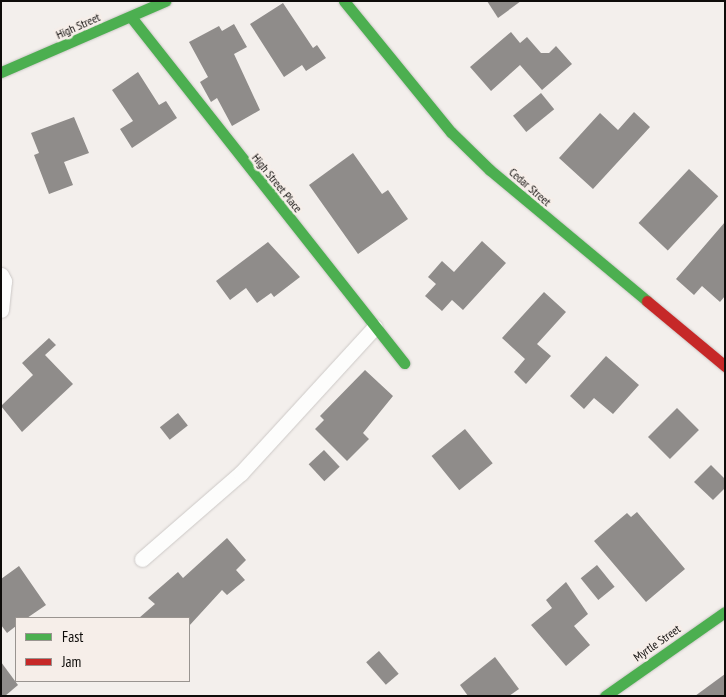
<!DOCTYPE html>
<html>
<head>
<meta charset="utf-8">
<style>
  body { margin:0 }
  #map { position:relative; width:726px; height:697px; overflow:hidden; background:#f3efec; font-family:"PT Sans Narrow",sans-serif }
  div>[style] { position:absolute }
  .building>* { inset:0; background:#8f8c8a; transform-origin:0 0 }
  .roads { filter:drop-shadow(0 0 1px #ccc8c6) drop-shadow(0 0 1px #ccc8c6) }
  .lane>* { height:15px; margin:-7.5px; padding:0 7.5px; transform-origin:7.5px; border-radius:7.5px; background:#fdfdfc }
  .fast>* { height:11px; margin:-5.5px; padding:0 5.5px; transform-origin:5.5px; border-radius:5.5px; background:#4caf50 }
  .jam>* { height:11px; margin:-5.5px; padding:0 5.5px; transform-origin:5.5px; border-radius:5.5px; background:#c62828 }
  span { translate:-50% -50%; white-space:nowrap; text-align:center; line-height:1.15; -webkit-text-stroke:5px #f6eee9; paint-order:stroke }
  .street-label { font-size:12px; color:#0e0c0a }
  .frame { position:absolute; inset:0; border:2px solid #0e0c0a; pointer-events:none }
  .legend { position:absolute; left:15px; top:617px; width:175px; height:65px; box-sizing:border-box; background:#f6eee9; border:1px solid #999490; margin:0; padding:6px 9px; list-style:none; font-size:15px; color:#0e0c0a }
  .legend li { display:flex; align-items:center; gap:10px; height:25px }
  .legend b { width:25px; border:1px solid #999490 }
</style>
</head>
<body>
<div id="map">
  <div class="building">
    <div style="clip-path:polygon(487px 1px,521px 1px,498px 18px)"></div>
    <div style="clip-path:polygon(283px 3px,313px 48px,317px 45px,326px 58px,306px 71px,302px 65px,284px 77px,250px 24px)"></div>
    <div style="clip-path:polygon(234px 24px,247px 47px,234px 54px,260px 110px,232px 126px,217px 98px,211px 102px,200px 82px,208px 77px,189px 42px,219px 26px,222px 31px)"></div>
    <div style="clip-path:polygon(511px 32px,520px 43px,527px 37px,541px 53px,549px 53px,556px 46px,572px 64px,542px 90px,520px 65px,491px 91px,470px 67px)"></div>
    <div style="clip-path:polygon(138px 72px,159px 105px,166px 101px,177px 118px,132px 148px,120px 129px,133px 121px,112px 90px)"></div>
    <div style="left:541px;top:93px;width:21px;height:36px;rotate:51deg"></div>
    <div style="clip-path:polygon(634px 112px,650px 127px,593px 189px,559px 158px,600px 113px,618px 130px)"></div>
    <div style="clip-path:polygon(74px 117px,89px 153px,64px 162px,73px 185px,49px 194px,34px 155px,39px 153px,31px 133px)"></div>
    <div style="clip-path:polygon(353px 153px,382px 194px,388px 190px,408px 219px,358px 254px,309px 185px)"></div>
    <div style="left:689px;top:169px;width:40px;height:74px;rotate:43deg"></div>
    <div style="clip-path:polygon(725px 222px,725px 296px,720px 302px,702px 286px,694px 295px,676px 279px)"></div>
    <div style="clip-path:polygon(482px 241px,506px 263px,463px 310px,452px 300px,442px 311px,425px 296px,436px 284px,428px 277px,442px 261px,454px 272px)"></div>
    <div style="clip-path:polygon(268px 242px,300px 277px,274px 297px,271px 293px,257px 303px,246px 288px,230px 300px,216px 281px)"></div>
    <div style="clip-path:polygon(544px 292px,566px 312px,537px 344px,551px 356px,526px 384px,514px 372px,525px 359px,502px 338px)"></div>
    <div style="clip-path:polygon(49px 338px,56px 345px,45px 355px,73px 384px,22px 432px,1px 406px,33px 375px,22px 363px)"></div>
    <div style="clip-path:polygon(606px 356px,639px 385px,613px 414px,594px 398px,584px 409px,570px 396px)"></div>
    <div style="clip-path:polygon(365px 370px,393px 396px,363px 433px,369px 439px,347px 461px,315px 429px,324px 420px,320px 416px)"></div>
    <div style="left:677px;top:408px;width:31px;height:41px;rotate:45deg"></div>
    <div style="left:178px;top:413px;width:16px;height:23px;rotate:52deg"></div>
    <div style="left:465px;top:429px;width:44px;height:43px;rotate:51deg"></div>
    <div style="left:324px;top:450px;width:23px;height:21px;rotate:47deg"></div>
    <div style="clip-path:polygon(711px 465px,725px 479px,725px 488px,713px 500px,694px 482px)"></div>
    <div style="clip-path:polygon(637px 512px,685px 569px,646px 602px,594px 541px,627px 513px,631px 517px)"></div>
    <div style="clip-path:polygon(227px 538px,246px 560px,236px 570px,245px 580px,227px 595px,222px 590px,189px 626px,189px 618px,139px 618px,155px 604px,148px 598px,178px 572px,183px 578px)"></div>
    <div style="left:597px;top:565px;width:28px;height:21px;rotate:51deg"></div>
    <div style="clip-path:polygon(19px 566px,46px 605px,27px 618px,16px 618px,16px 626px,7px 633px,1px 625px,1px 579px)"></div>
    <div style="clip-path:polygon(566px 582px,588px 614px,574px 626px,590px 645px,566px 666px,531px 625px,552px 608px,546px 600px)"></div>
    <div style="left:379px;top:651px;width:30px;height:17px;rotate:49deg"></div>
    <div style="clip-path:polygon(495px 657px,519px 689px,509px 696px,468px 696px,460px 685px)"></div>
    <div style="clip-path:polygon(1px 662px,18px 685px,5px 696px,1px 696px)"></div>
    <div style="clip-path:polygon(725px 674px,725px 696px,695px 696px)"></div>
  </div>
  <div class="roads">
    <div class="lane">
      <div style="left:1px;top:275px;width:7px;rotate:63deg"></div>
      <div style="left:4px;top:281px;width:29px;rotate:96deg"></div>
      <div style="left:142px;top:559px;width:131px;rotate:-41deg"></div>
      <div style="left:241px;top:473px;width:198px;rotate:-47.5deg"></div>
    </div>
    <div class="fast">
      <div style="left:344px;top:1px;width:169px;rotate:50.8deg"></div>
      <div style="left:451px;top:132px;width:54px;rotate:44.3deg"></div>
      <div style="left:490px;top:170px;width:204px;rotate:39.8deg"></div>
      <div style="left:131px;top:17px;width:441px;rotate:51.7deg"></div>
      <div style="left:1px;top:72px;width:179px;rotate:-23.4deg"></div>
      <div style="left:605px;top:696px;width:146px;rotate:-35deg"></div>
    </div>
    <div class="jam">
      <div style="left:647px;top:301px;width:102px;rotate:39.8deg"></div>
    </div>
  </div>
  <div class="street-label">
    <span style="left:78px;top:26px;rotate:-24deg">High Street</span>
    <span style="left:277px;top:183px;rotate:51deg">High Street Place</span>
    <span style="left:530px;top:187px;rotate:41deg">Cedar Street</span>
    <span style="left:657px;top:643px;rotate:-35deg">Myrtle Street</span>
  </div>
  <div class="frame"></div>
  <ul class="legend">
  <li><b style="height:6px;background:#4caf50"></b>Fast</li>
  <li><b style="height:6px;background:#c62828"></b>Jam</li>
  </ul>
</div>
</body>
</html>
